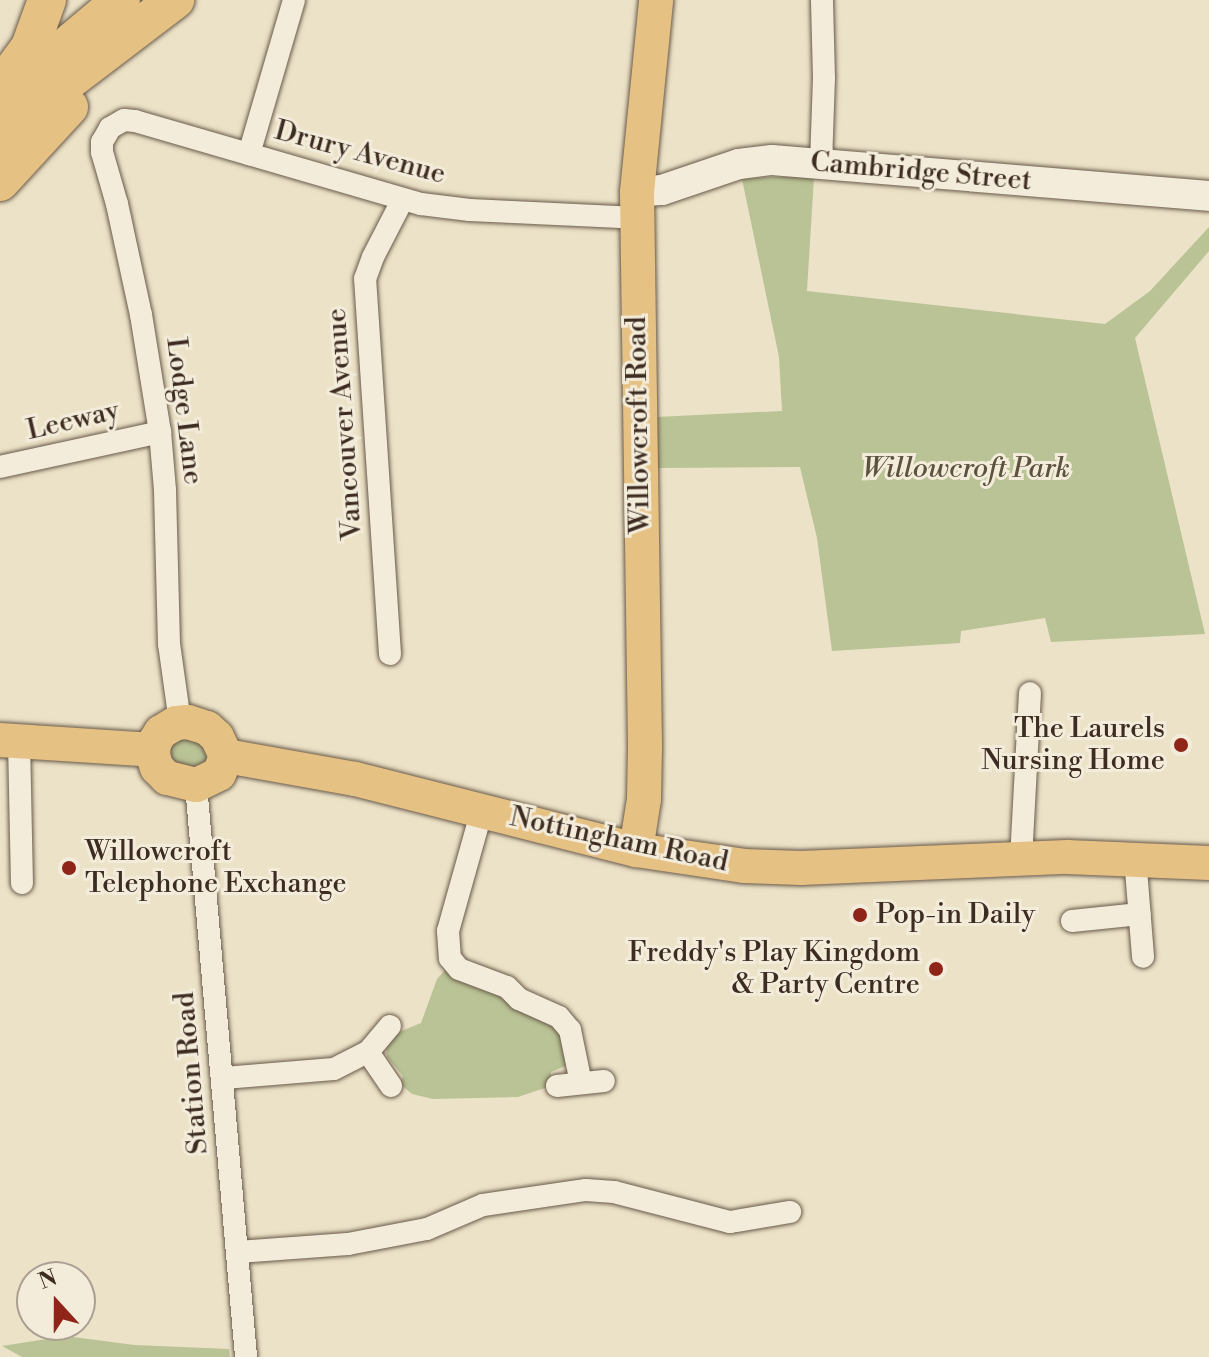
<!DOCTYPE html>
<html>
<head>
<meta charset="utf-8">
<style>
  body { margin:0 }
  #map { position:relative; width:1209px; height:1357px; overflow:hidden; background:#ece2c7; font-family:"Libre Bodoni",serif }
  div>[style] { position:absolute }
  .green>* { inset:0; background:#b9c395 }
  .roads { filter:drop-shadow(0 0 2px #695a4a) drop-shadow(0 0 2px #695a4a) }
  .street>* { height:22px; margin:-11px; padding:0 11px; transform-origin:11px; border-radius:11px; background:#f3ecdb }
  .secondary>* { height:30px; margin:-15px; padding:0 15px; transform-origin:15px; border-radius:15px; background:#f3ecdb }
  .primary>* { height:34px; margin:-17px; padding:0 17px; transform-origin:17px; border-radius:17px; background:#e6c184 }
  .highway>* { height:38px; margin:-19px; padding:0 19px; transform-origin:19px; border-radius:19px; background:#e6c184 }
  .dots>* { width:22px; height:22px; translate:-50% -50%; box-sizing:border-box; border:4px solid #f3ecdb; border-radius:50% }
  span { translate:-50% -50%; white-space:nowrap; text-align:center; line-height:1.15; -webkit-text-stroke:6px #f3ecdb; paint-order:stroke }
  .street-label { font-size:28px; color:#3d2c21 }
  .park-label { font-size:28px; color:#5c523e; font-style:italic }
  .poi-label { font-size:28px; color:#3d2c21 }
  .right { translate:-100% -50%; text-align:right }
  .left { translate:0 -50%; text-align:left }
  .north { position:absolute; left:16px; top:1261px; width:80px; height:80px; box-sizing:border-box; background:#f3ecdb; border:2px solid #aa9f91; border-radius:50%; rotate:339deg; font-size:22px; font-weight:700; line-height:32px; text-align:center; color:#3d2c21 }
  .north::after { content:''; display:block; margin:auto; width:28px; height:36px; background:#8f2418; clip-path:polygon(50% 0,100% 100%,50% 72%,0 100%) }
</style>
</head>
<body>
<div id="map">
  <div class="green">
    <div style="clip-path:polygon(770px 177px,814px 177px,807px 291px,1105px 324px,1150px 291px,1209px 227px,1209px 251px,1135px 338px,1205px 634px,1051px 642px,1045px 618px,961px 631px,960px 643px,832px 651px,817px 538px,800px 467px,657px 468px,656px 417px,782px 411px,779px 357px,742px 179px)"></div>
    <div style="clip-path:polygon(198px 737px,210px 757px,200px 769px,170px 762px,169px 740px)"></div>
    <div style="clip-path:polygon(446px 969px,488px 985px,554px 1023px,565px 1036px,570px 1064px,551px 1072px,551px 1086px,518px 1097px,433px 1099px,412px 1094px,400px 1084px,403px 1076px,387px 1057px,386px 1048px,394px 1034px,421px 1023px,437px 979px)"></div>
    <div style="clip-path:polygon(66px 1336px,134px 1345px,229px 1349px,230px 1357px,22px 1357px,2px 1346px)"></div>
  </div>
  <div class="roads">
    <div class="street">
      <div style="left:249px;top:154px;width:160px;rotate:-73.7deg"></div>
      <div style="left:821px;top:163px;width:85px;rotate:-88deg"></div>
      <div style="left:824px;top:78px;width:78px;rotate:-91.5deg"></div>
      <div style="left:0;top:467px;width:164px;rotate:-12.3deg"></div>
      <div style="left:390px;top:654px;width:376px;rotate:-93.8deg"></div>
      <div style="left:365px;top:279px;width:23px;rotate:-70deg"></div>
      <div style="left:373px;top:257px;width:65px;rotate:-62.7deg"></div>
      <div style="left:180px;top:722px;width:79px;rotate:-98deg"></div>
      <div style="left:169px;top:644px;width:154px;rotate:-91.5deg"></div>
      <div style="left:165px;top:490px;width:58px;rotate:-94.9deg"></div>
      <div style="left:160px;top:432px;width:119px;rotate:-99.2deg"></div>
      <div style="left:141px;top:315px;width:114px;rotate:-102.2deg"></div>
      <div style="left:117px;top:204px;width:54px;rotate:-106.1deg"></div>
      <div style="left:102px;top:152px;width:10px;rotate:-90deg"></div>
      <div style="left:102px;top:142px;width:16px;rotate:-60deg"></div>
      <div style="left:110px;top:128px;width:16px;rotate:-30deg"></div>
      <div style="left:124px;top:120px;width:11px;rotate:5deg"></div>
      <div style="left:135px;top:121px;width:298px;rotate:16.2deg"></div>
      <div style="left:421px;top:204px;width:49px;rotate:7deg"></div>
      <div style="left:470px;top:210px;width:167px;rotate:2.7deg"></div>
      <div style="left:19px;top:741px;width:142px;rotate:88.8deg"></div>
      <div style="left:196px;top:785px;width:574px;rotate:85deg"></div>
      <div style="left:482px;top:810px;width:126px;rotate:105.7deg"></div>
      <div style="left:448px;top:931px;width:27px;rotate:86deg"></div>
      <div style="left:450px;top:958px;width:14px;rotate:51deg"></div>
      <div style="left:459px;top:969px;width:51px;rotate:20.6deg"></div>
      <div style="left:507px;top:987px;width:17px;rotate:45deg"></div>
      <div style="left:519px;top:999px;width:44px;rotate:24.2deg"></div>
      <div style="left:559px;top:1017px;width:17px;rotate:50deg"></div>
      <div style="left:570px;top:1030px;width:54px;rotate:78.3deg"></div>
      <div style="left:1135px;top:857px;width:100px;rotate:85.4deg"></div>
      <div style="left:1021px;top:859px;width:166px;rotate:-86.9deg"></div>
      <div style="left:1072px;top:921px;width:68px;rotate:-5.9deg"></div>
      <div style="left:368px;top:1052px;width:41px;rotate:55.9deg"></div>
      <div style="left:224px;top:1078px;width:110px;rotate:-4.7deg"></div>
      <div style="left:334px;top:1069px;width:38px;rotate:-27deg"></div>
      <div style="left:368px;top:1052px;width:34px;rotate:-50deg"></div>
      <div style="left:557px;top:1086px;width:47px;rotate:-6.1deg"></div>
      <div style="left:238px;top:1252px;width:110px;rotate:-4.2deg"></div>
      <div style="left:348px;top:1244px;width:80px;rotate:-10.8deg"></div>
      <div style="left:427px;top:1229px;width:61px;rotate:-23.2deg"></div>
      <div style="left:483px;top:1205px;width:104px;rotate:-8.3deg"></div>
      <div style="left:586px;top:1190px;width:28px;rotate:4deg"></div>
      <div style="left:614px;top:1192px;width:120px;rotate:14.5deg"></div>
      <div style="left:730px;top:1222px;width:61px;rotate:-9.5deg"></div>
    </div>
    <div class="secondary">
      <div style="left:637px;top:192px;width:25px;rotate:-5deg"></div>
      <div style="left:662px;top:190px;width:81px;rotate:-18.7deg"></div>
      <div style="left:739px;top:164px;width:33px;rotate:-7deg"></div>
      <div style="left:772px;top:160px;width:438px;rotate:4.7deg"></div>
    </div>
    <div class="primary">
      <div style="left:188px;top:722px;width:20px;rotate:18deg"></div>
      <div style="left:207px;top:728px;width:13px;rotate:42deg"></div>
      <div style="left:217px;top:737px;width:21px;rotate:65deg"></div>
      <div style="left:226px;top:756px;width:19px;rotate:111deg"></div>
      <div style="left:219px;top:774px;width:25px;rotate:154deg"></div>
      <div style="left:196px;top:785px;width:30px;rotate:-166deg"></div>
      <div style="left:167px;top:778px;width:14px;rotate:-135deg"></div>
      <div style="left:157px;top:768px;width:13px;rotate:-108deg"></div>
      <div style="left:153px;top:756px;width:13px;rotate:-86deg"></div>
      <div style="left:154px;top:743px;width:13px;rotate:-58deg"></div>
      <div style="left:161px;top:732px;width:17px;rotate:-31deg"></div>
      <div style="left:176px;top:723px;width:12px;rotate:-5deg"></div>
      <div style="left:0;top:740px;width:153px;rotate:3.7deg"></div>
      <div style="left:226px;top:756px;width:131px;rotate:10.1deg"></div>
      <div style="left:355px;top:779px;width:290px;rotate:14.2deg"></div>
      <div style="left:636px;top:850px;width:109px;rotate:8.4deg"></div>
      <div style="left:744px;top:866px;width:57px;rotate:2deg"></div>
      <div style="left:801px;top:868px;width:266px;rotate:-2.4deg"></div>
      <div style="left:1067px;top:857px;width:142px;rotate:2.4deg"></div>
      <div style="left:636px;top:850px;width:52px;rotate:-81.1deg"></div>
      <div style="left:644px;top:799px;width:54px;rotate:-88.9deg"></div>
      <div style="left:645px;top:745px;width:553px;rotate:-90.83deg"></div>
      <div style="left:637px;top:192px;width:193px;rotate:-84.3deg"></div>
    </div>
    <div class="highway">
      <div style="left:5px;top:81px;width:42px;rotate:-53.7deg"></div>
      <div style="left:30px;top:47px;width:50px;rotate:-70.1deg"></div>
      <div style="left:0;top:102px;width:158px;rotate:-40.1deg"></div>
      <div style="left:0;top:140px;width:79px;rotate:-41.4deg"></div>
      <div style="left:59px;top:88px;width:146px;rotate:-37.2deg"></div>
      <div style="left:0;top:182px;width:102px;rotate:-47.4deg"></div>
    </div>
  </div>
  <div class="dots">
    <div style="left:1181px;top:745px;background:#8f2418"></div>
    <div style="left:69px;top:868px;background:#8f2418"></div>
    <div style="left:860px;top:915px;background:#8f2418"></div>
    <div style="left:936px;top:969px;background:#8f2418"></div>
  </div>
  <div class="street-label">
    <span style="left:360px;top:153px;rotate:15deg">Drury Avenue</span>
    <span style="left:921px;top:172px;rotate:5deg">Cambridge Street</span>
    <span style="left:184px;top:411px;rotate:83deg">Lodge Lane</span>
    <span style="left:73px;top:421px;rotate:-13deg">Leeway</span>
    <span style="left:345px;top:424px;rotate:-94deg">Vancouver Avenue</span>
    <span style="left:639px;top:425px;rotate:-91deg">Willowcroft Road</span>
    <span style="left:619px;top:840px;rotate:12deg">Nottingham Road</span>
    <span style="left:192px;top:1073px;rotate:-95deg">Station Road</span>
  </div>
  <div class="park-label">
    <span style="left:966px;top:469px">Willowcroft Park</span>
  </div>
  <div class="poi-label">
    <span class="right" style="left:1165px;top:745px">The Laurels<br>Nursing Home</span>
    <span class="left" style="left:85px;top:868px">Willowcroft<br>Telephone Exchange</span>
    <span class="left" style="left:876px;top:915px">Pop-in Daily</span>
    <span class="right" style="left:920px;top:969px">Freddy's Play Kingdom<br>&amp; Party Centre</span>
  </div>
  <div class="north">N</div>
</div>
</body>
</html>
